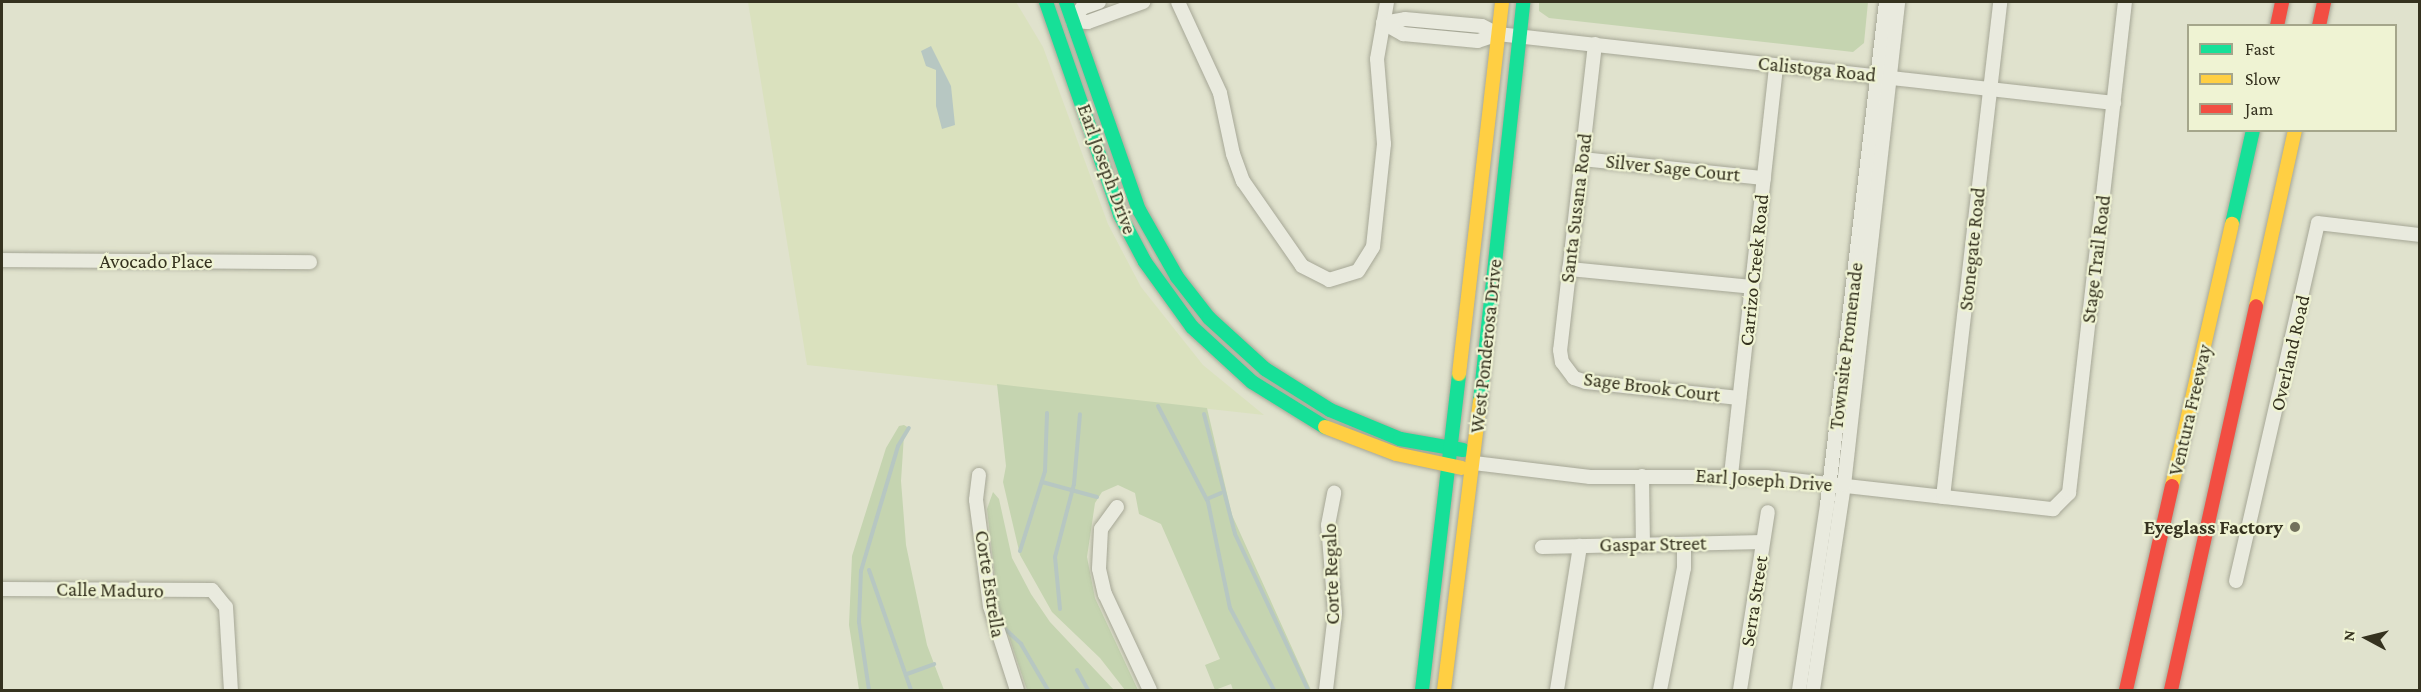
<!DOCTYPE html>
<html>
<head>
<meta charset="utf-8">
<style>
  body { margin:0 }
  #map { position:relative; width:2421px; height:692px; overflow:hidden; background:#e0e2cd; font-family:"Crimson Pro",serif }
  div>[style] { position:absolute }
  .farmland>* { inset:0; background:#dae1be }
  .green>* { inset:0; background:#c5d4b0 }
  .water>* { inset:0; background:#b7c7c2 }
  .stream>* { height:4px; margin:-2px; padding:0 2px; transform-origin:2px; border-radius:2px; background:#b7c7c2 }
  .roads { filter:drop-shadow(0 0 2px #a6a796) drop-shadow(0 0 2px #a6a796) }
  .street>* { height:14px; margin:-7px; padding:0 7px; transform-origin:7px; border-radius:7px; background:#e9eade }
  .fast>* { height:14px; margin:-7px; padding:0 7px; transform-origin:7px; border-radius:7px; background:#16e098 }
  .slow>* { height:14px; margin:-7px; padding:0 7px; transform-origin:7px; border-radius:7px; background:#ffcf43 }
  .jam>* { height:14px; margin:-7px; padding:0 7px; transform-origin:7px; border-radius:7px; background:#f24e42 }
  .dots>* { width:16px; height:16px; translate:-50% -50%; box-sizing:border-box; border:3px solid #eff3d3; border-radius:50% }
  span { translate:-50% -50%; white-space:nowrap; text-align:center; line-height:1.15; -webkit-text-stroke:4.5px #eff3d3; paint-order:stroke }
  .street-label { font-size:20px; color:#35321f }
  .poi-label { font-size:20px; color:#35321f; font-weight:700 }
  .right { translate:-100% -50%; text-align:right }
  .frame { position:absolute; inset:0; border:3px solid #35321f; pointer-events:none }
  .legend { position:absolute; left:2187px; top:24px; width:210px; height:108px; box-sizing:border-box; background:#eff3d3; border:2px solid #a5a68b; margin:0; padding:8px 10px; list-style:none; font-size:18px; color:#35321f }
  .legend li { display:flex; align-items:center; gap:12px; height:30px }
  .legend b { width:30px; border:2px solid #a5a68b }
  .north { position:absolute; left:2337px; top:608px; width:60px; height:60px; -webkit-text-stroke:4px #eff3d3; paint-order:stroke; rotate:277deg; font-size:16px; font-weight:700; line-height:24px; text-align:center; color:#35321f }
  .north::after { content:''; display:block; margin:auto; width:21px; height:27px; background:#35321f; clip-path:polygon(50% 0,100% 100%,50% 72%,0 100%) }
</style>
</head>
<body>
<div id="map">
  <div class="farmland">
    <div style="clip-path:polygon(748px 2px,1016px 2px,1043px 47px,1108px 224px,1141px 287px,1203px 365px,1264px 415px,807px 365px)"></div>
  </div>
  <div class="green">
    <div style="clip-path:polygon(1539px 2px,1868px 2px,1864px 43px,1853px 52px,1549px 18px,1539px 11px)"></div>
    <div style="clip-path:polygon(997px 384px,1207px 408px,1232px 515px,1311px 690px,1233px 690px,1231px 684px,1215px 690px,1205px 665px,1220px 659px,1161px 524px,1139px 514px,1135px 493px,1118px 485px,1102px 492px,1095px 503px,1087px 557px,1095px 598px,1138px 690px,1125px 690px,1100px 658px,1052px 612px,1020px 555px,1003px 482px,1006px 466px)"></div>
    <div style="clip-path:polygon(904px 425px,909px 428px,904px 435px,901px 481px,906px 545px,927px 645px,944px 690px,859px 690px,849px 625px,852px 556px,886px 448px,899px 426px)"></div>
    <div style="clip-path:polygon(993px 492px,999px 499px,1012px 558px,1031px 594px,1050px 622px,1114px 690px,1027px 690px,998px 604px,987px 509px)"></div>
  </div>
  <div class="water">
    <div style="clip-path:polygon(931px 46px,951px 86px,955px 125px,942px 129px,936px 106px,936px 70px,926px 66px,921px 51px)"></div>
  </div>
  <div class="stream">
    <div style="left:1158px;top:406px;width:108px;rotate:62.5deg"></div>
    <div style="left:1208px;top:502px;width:108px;rotate:78.3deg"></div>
    <div style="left:1230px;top:608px;width:93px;rotate:61.8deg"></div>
    <div style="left:1204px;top:414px;width:124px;rotate:75.5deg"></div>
    <div style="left:1235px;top:534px;width:172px;rotate:64.9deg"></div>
    <div style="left:1042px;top:482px;width:57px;rotate:15.3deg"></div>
    <div style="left:1207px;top:499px;width:15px;rotate:-23deg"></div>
    <div style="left:1020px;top:551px;width:84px;rotate:-72.6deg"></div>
    <div style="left:1045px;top:471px;width:58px;rotate:-88deg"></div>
    <div style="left:869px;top:570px;width:127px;rotate:70.7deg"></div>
    <div style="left:1060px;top:609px;width:52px;rotate:-95.5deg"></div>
    <div style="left:1055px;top:557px;width:75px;rotate:-75.4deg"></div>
    <div style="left:1074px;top:484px;width:70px;rotate:-85.1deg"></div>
    <div style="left:1003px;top:627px;width:25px;rotate:43deg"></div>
    <div style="left:1021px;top:644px;width:53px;rotate:59.6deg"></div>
    <div style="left:1077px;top:670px;width:23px;rotate:61deg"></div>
    <div style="left:907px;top:674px;width:29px;rotate:-20deg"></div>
    <div style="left:869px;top:690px;width:69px;rotate:-98.4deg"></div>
    <div style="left:859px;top:622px;width:51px;rotate:-87.8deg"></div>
    <div style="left:861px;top:571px;width:130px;rotate:-73.5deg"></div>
    <div style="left:898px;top:446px;width:21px;rotate:-59deg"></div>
  </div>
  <div class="roads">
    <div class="street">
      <div style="left:1099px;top:2px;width:18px;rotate:161deg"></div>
      <div style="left:1082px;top:8px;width:16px;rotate:125deg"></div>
      <div style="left:1073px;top:21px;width:15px;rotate:4deg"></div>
      <div style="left:1088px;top:22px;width:59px;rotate:-20deg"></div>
      <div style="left:1178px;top:2px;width:100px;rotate:65.2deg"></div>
      <div style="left:1220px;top:93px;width:62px;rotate:78deg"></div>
      <div style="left:1233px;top:154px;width:29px;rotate:70deg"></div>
      <div style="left:1243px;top:181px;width:103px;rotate:55.2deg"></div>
      <div style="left:1302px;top:266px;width:30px;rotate:27deg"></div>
      <div style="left:1329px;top:280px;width:30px;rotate:-17deg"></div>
      <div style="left:1358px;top:271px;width:28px;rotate:-58deg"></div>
      <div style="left:1373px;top:247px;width:104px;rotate:-83.9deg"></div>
      <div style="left:1384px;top:144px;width:85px;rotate:-94.7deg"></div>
      <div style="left:1377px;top:59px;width:58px;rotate:-80deg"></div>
      <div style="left:1383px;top:23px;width:22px;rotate:-10deg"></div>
      <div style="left:1405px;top:19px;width:77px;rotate:5.2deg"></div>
      <div style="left:1482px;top:26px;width:18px;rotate:27deg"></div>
      <div style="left:1498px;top:34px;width:620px;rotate:6.39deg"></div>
      <div style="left:1383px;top:23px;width:23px;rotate:29deg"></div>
      <div style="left:1403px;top:34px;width:75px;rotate:5.3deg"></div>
      <div style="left:1478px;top:41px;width:21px;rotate:-19deg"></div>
      <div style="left:1595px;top:44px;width:308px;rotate:96.5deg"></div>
      <div style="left:1560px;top:350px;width:12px;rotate:81deg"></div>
      <div style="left:1562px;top:362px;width:20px;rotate:53deg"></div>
      <div style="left:1574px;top:378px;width:13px;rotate:18deg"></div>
      <div style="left:1586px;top:382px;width:154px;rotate:6deg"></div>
      <div style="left:1582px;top:159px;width:183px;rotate:6deg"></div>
      <div style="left:2px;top:260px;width:308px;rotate:0.4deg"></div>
      <div style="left:1569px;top:269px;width:184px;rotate:5.6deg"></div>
      <div style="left:1474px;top:463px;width:117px;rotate:6.9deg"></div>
      <div style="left:1590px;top:477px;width:176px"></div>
      <div style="left:1766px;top:477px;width:289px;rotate:6.4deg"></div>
      <div style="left:2053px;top:509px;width:23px;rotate:-45deg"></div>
      <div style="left:2069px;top:493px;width:494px;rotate:-83.5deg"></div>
      <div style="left:979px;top:475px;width:25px;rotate:97deg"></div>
      <div style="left:976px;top:500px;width:107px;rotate:82.5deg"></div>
      <div style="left:990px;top:606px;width:88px;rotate:72.2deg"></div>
      <div style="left:1731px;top:475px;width:412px;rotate:-83.7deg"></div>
      <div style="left:1642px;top:476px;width:69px;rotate:89.2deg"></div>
      <div style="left:1943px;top:497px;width:498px;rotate:-83.4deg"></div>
      <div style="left:1117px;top:507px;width:27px;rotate:126deg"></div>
      <div style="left:1101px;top:529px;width:40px;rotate:92.9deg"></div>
      <div style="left:1099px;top:569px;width:26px;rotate:77deg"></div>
      <div style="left:1105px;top:594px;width:106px;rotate:64.9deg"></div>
      <div style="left:1542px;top:547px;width:221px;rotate:-1.3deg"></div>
      <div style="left:2236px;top:581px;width:367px;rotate:-77.1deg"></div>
      <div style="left:2318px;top:223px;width:103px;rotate:6.7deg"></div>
      <div style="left:2px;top:589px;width:210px;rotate:0.3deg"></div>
      <div style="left:212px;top:590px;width:22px;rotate:51deg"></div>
      <div style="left:226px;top:607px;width:83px;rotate:86.6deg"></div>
      <div style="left:1326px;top:690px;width:78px;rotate:-83.3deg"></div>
      <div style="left:1335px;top:613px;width:88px;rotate:-94.5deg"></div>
      <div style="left:1328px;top:525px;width:33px;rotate:-79deg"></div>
      <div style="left:1557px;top:690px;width:146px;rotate:-80.9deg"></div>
      <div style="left:1660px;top:690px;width:124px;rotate:-78.9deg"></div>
      <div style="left:1684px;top:568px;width:24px;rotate:-90deg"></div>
      <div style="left:1740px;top:690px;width:180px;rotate:-81.1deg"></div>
      <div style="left:1799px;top:690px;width:187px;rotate:-81.4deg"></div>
      <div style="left:1827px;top:505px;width:506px;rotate:-83.31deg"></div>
      <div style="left:1813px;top:690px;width:207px;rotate:-81.4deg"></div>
      <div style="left:1844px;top:485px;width:486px;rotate:-83.6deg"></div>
    </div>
    <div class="fast">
      <div style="left:1046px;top:2px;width:225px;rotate:70.8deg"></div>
      <div style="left:1120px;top:215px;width:53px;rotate:62deg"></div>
      <div style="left:1145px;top:262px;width:80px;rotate:54.1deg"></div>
      <div style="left:1192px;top:327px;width:81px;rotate:42.5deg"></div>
      <div style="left:1252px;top:382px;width:86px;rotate:31.7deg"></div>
      <div style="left:1066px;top:2px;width:220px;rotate:70.7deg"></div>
      <div style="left:1139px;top:210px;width:77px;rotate:60.4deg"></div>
      <div style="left:1177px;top:277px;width:52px;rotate:52deg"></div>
      <div style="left:1209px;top:318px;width:76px;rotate:42.3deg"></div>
      <div style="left:1265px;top:369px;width:77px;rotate:32.2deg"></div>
      <div style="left:1330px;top:410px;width:76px;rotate:22.5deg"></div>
      <div style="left:1400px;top:439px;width:64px;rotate:9.9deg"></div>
      <div style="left:2232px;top:224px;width:96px;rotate:-77.4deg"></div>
      <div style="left:1480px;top:401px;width:401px;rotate:-83.8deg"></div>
      <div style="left:1422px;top:690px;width:318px;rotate:-83.3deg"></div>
    </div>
    <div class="slow">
      <div style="left:2256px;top:306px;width:180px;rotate:-77.5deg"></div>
      <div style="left:1459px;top:374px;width:374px;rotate:-83.4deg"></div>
      <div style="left:1325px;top:427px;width:76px;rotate:20.8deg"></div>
      <div style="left:1396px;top:454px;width:67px;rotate:12deg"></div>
      <div style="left:2172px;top:486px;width:269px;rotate:-77.1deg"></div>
      <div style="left:1444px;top:690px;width:291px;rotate:-82.9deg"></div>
    </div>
    <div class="jam">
      <div style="left:2277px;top:26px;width:25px;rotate:-78deg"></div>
      <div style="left:2319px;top:26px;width:25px;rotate:-78deg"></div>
      <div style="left:2126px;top:690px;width:209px;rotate:-77.3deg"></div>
      <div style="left:2171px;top:690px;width:393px;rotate:-77.5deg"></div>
    </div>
  </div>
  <div class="dots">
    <div style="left:2295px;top:527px;background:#71705c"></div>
  </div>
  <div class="street-label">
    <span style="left:1817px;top:69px;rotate:6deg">Calistoga Road</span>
    <span style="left:1673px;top:168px;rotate:6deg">Silver Sage Court</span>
    <span style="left:1107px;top:169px;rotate:70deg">Earl Joseph Drive</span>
    <span style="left:1576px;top:208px;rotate:-83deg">Santa Susana Road</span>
    <span style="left:1972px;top:249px;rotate:-84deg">Stonegate Road</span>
    <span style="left:2096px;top:259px;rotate:-83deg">Stage Trail Road</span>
    <span style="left:156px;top:261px">Avocado Place</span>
    <span style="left:1754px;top:270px;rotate:-84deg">Carrizo Creek Road</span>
    <span style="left:1486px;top:346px;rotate:-84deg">West Ponderosa Drive</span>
    <span style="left:1846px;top:346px;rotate:-83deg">Townsite Promenade</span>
    <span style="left:2290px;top:353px;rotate:-77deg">Overland Road</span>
    <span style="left:1652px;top:387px;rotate:7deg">Sage Brook Court</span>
    <span style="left:2190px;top:410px;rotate:-77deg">Ventura Freeway</span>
    <span style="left:1764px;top:480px;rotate:4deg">Earl Joseph Drive</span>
    <span style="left:1653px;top:544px;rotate:-1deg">Gaspar Street</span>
    <span style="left:1331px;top:574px;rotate:-92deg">Corte Regalo</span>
    <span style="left:990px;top:584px;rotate:81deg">Corte Estrella</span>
    <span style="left:110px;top:590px;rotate:1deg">Calle Maduro</span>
    <span style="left:1754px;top:601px;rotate:-81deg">Serra Street</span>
  </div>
  <div class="poi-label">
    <span class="right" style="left:2283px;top:527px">Eyeglass Factory</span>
  </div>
  <div class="frame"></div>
  <ul class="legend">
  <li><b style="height:8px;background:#16e098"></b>Fast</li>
  <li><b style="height:8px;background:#ffcf43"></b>Slow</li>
  <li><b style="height:8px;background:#f24e42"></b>Jam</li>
  </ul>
  <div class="north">N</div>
</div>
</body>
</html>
